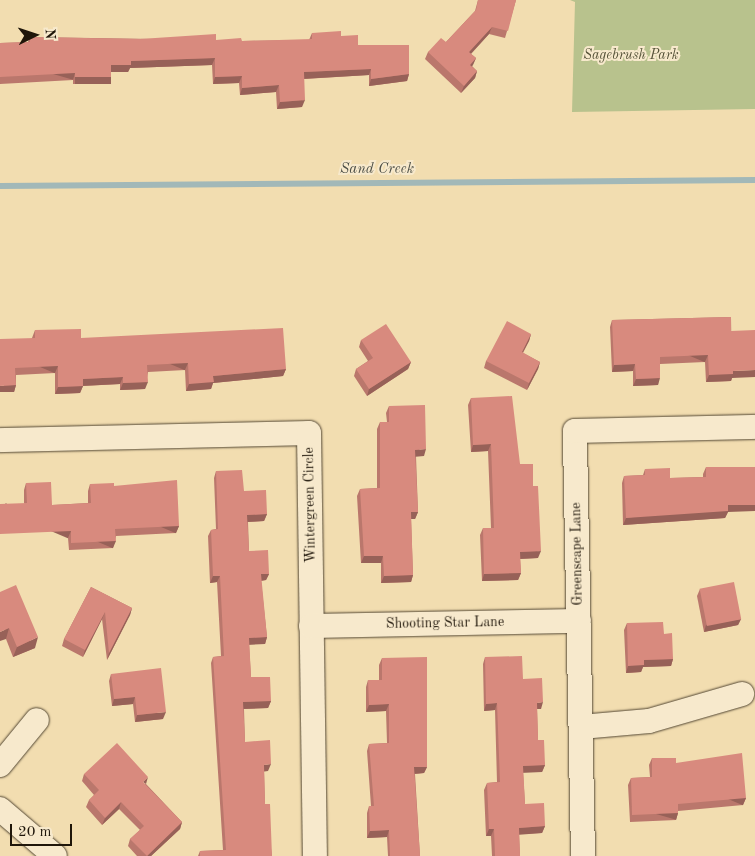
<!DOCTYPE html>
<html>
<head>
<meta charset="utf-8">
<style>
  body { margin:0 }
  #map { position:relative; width:755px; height:856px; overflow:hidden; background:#f2ddb0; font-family:"Old Standard TT",serif }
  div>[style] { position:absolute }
  .green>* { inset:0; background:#b8c28d }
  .stream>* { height:6px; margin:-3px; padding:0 3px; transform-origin:3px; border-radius:3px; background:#a2b8b8 }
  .roads { filter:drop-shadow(0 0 1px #544834) drop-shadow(0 0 1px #544834) }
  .street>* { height:24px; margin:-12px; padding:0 12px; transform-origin:12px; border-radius:12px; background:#f7e9cc }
  .wall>* { inset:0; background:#ba776c }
  .shaded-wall>* { inset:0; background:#976158; transform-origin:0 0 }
  .building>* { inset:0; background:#d88a7e; transform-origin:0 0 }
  span { translate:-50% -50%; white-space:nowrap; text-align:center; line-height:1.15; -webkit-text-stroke:4px #f7e9cc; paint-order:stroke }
  .park-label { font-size:14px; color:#555238; font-style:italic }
  .street-label { font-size:14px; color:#1f160a }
  .water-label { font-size:15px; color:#4d4f47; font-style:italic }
  .north { position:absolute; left:10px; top:10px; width:50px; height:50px; -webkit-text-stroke:4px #f7e9cc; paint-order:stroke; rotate:86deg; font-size:14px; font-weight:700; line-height:20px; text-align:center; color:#1f160a }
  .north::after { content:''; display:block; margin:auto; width:18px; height:22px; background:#1f160a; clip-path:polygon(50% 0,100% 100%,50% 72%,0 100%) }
  .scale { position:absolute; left:10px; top:824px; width:62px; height:22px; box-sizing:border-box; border:2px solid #1f160a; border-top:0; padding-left:6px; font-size:15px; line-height:18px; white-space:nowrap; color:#1f160a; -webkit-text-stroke:4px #f7e9cc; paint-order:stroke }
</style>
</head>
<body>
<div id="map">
  <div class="green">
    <div style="clip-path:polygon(570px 0,755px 0,755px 109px,572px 112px,575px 2px)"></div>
  </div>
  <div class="stream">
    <div style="left:0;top:186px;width:755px;rotate:-0.46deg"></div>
  </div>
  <div class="roads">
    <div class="street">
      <div style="left:0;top:440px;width:309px;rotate:-1.3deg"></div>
      <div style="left:309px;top:433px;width:423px;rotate:89.2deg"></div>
      <div style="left:311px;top:626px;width:268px;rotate:-1.1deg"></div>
      <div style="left:581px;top:727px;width:68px;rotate:-5deg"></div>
      <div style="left:649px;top:721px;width:97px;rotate:-16.2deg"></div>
      <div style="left:0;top:765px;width:58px;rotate:-50.6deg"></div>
      <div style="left:0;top:809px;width:72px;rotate:40.5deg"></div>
      <div style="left:583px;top:856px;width:425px;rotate:-91.1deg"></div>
      <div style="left:575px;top:431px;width:180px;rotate:-1.3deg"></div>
    </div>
  </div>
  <div class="wall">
    <div style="clip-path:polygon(478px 0,516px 0,505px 38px,489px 34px,471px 54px,476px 58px,472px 66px,477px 71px,475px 78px,461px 93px,425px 59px,428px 52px,446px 42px,475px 11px)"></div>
    <div style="clip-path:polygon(312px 33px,341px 36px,409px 74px,407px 81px,369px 86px,369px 75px,304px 79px,302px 107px,277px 109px,276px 92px,240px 95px,239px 83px,213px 84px,212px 65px,130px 68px,128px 72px,111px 72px,111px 77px,109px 84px,73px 84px,73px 80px,0 84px,0 43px,28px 42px,30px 37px,216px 40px,242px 41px,309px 40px)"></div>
    <div style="clip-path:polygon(731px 317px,732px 378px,731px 381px,706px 382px,705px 362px,660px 364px,658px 385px,633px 386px,633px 371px,612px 372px,610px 327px,612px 320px)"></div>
    <div style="clip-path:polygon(35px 330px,81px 338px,286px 369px,283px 376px,213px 383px,211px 389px,186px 391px,185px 370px,148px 372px,145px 389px,120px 390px,120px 384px,83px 386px,80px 393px,55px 394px,55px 373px,16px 375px,16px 385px,14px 392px,0 392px,32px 338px)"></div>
    <div style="clip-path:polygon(531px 334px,529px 341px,523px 353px,540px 362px,538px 369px,527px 390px,484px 368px,486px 361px)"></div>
    <div style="clip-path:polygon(361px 340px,411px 362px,408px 369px,367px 396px,354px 376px,356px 369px,368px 361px,359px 347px)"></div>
    <div style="clip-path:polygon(471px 398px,520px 464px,533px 486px,538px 558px,520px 559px,521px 573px,518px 580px,482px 581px,480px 535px,483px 528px,491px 528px,488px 451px,471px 452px,468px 405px)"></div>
    <div style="clip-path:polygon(389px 406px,424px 456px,416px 456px,418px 512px,415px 519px,411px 519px,413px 575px,411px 582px,381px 583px,381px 563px,361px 563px,357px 496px,360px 489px,377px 488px,377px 429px,380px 422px,387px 422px,386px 413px)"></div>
    <div style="clip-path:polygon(706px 467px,728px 512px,725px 518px,623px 525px,622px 483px,624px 476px,643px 475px,645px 469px,670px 478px,703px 477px,703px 474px)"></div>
    <div style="clip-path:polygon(216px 471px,244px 491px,267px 514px,264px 521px,248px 522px,249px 551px,269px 574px,266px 580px,261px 581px,267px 637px,265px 644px,249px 644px,251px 677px,271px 701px,268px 708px,244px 709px,245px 742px,268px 771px,264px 771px,265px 804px,272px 856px,198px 856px,200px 851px,223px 850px,211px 663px,213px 657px,221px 656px,217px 582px,210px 583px,208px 536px,211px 530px,216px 529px,214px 478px)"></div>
    <div style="clip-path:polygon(26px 483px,52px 505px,88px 503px,88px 491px,90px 484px,114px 486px,179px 526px,176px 533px,116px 536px,113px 548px,69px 550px,68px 538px,24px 503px,24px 490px)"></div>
    <div style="clip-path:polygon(91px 587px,132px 608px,130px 615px,107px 660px,102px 619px,83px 657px,62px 646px,64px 639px)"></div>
    <div style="clip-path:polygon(700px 589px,741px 619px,738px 625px,704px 632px,697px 596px)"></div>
    <div style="clip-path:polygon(0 592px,35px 648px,13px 657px,6px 639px)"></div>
    <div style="clip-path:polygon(627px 623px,664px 634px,673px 659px,671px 666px,643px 667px,641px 672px,626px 673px,624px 630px)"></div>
    <div style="clip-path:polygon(485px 657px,523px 679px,541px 709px,537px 709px,538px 740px,545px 765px,542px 772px,523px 772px,525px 804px,545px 826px,542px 833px,519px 834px,520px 856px,492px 856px,491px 836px,486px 836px,484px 790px,487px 783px,497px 782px,495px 710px,484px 711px,483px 664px)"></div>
    <div style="clip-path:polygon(382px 658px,427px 767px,424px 773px,415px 774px,420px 856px,388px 856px,387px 837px,367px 838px,367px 813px,369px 806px,371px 806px,367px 751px,369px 744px,387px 743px,386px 711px,366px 712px,366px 687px,368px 680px,379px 680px,379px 665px)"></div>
    <div style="clip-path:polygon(111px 674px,163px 719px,135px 722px,133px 704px,112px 706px,109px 681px)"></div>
    <div style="clip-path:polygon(652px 758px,676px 763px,746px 798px,743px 805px,678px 811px,678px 813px,676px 820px,630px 822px,628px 785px,631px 778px,650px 777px,649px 765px)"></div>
    <div style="clip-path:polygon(84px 774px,146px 784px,182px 822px,180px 829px,151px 856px,137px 856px,128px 846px,130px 839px,140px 830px,119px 809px,102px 825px,86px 807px,89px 800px,94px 795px,82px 781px)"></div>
  </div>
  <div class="shaded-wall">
    <div style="clip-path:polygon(492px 27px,489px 34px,466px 59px,469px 52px)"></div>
    <div style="clip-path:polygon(215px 58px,212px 65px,130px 68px,128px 72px,108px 72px,111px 65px,131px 61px)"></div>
    <div style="clip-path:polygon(476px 58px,473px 65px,467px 72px,470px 65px)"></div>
    <div style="clip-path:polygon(371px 69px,369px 75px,301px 79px,304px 72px)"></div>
    <div style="clip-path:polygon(477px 71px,475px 78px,461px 93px,464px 86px)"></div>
    <div style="left:75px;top:73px;width:7px;height:75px;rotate:106deg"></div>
    <div style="clip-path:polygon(409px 74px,407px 81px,369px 86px,371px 79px)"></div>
    <div style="clip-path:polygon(242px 76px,239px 83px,213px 84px,215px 77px)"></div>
    <div style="left:75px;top:77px;width:36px;height:7px"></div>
    <div style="clip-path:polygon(279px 85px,276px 92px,240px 95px,242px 88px)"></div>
    <div style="clip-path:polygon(305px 100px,302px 107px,277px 109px,280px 102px)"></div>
    <div style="clip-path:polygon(531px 334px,529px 341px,519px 359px,522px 352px)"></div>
    <div style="left:708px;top:355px;width:8px;height:48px;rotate:113deg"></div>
    <div style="clip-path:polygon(411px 362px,408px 369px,367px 396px,369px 389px)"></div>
    <div style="clip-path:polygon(540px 362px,538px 369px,527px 390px,529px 383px)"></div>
    <div style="left:188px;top:363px;width:8px;height:41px;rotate:113deg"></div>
    <div style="clip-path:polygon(635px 364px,633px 371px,612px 372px,614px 365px)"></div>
    <div style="left:58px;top:366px;width:8px;height:43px;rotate:113deg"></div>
    <div style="clip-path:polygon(286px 369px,283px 376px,213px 383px,211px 389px,186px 391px,189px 384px,213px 376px)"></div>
    <div style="clip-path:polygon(755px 370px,755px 377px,732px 378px,731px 381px,706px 382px,709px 375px,733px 371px)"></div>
    <div style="clip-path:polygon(123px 377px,120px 384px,80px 386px,83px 379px)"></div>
    <div style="clip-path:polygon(660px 378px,658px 385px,633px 386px,636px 379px)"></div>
    <div style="clip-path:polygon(148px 382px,145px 389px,120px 390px,123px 383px)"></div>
    <div style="clip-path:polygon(16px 385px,14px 392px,0 392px,0 386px)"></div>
    <div style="clip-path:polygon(83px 386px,80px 393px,55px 394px,58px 387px)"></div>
    <div style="clip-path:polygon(491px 444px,488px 451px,471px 452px,473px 445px)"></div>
    <div style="clip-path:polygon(426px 449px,424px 456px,413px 457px,415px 450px)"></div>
    <div style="clip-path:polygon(728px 505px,755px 505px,755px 511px,728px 512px,725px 518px,623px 525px,626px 518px)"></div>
    <div style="clip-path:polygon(411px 512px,418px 512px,415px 519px,408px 519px)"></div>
    <div style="clip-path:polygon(267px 514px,264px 521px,245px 522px,247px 515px)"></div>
    <div style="left:179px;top:526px;width:8px;height:64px;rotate:113deg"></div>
    <div style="left:71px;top:531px;width:8px;height:71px;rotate:113deg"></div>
    <div style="left:116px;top:541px;width:8px;height:45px;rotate:113deg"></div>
    <div style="clip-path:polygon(541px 551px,538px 558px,518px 559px,520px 552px)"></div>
    <div style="clip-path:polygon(364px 556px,383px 556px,381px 563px,361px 563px)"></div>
    <div style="clip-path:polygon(521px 573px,518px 580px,482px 581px,484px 574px)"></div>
    <div style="clip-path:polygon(261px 574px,269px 574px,266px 580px,258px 581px)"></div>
    <div style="clip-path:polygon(413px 575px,411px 582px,381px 583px,384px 576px)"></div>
    <div style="clip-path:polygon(213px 576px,220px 576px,217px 582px,210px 583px)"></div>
    <div style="clip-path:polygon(132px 608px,130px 615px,107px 660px,109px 653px)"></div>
    <div style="clip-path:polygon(105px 612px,102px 619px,83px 657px,85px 650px)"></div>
    <div style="clip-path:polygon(741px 619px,738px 625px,704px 632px,706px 625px)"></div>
    <div style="clip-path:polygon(9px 628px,6px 639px,0 641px,0 632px)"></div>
    <div style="clip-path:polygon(38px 637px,35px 648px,13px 657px,17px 647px)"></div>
    <div style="clip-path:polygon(267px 637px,265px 644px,247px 645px,249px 638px)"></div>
    <div style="clip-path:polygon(673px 659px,671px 666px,643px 667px,641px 672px,626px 673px,628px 666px,644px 660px)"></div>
    <div style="clip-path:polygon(135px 697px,133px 704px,112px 706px,114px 699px)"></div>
    <div style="clip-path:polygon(271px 701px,268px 708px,241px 709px,243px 702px)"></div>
    <div style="clip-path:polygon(543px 702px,541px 709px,534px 709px,537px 703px)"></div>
    <div style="clip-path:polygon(497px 703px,495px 710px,484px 711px,486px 704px)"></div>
    <div style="clip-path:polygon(389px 704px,386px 711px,366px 712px,369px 705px)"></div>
    <div style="clip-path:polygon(166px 712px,163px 719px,135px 722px,137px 715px)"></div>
    <div style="clip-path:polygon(271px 764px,268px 771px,261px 772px,264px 765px)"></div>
    <div style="clip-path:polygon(545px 765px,542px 772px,520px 773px,523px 766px)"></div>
    <div style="clip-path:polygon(414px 767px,427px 767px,424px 773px,412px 774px)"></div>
    <div style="clip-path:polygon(148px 777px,146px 784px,143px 782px)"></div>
    <div style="left:746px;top:798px;width:8px;height:68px;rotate:113deg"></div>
    <div style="clip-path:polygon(121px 802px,119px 809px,102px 825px,105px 818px)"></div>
    <div style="left:678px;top:813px;width:7px;height:46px;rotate:106deg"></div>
    <div style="clip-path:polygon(182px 822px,180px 829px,151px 856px,147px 856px)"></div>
    <div style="clip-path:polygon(545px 826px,542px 833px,516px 835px,519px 828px)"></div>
    <div style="clip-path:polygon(489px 829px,494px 829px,491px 836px,486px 836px)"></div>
    <div style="clip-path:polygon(389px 830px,387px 837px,367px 838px,370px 831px)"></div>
  </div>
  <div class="building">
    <div style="clip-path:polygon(478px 0,516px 0,508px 31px,492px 27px,469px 52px,476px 58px,470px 65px,477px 71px,464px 86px,428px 52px,441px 38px,446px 42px,476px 10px)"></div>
    <div style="clip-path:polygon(341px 31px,341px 36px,358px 35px,358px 45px,409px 45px,409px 74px,371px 79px,371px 69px,304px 72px,305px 100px,280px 102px,279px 85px,242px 88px,242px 76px,215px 77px,215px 58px,131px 61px,131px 65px,111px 65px,111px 77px,75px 77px,75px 73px,0 77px,0 43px,30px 42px,30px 37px,140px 39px,216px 34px,216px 40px,241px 38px,242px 41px,312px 39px,312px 33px)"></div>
    <div style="clip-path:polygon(731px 317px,731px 331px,755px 330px,755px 370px,733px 371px,733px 374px,709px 375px,708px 355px,660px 357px,660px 378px,636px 379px,635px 364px,614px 365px,612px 320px)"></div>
    <div style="clip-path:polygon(507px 321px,531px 334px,522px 352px,540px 362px,529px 383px,486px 361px)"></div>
    <div style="clip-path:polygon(386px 324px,411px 362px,369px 389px,356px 369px,373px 358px,361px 340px)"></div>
    <div style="clip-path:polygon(283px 328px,286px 369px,213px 376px,214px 382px,189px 384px,188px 363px,147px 365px,148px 382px,123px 383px,123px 377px,83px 379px,83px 386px,58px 387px,58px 366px,15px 368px,16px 385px,0 386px,0 339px,35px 338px,35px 330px,81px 329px,81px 338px)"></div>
    <div style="clip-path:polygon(512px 396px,520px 464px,533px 464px,533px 486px,538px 486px,541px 551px,520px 552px,521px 573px,484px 574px,483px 528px,494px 528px,491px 444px,473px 445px,471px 398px)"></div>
    <div style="clip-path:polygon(425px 405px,426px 449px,415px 450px,418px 512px,411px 512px,413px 575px,384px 576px,383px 556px,364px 556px,360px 489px,380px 488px,380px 422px,389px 422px,389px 406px)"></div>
    <div style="clip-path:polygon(706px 467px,755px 467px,755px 505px,728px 505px,728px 511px,626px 518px,624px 476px,645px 475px,645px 469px,670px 468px,670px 478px,706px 477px)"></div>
    <div style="clip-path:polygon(242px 470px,244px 491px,266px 490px,267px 514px,247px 515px,249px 551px,268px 550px,269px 574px,261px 574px,267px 637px,249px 638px,251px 677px,270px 677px,271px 701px,243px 702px,245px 742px,270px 740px,271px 764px,264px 765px,265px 804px,270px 804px,272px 856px,200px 856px,200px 851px,226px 850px,213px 657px,224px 656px,220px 576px,213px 576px,211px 530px,218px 529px,216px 471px)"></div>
    <div style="clip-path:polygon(177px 480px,179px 526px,115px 529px,116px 541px,71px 543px,71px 531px,0 534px,0 504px,27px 503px,26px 483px,51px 482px,52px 505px,91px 503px,90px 484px,114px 483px,114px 486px)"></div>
    <div style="left:734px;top:582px;width:38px;height:35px;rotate:79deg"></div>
    <div style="clip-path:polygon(16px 585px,38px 637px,17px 647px,9px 628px,0 632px,0 592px)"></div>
    <div style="clip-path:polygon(91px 587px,132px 608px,109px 653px,105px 612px,85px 650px,64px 639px)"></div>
    <div style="clip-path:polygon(663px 622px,664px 634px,672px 633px,673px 659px,644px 660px,644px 665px,628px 666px,627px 623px)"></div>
    <div style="clip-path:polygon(522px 656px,523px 679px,542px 678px,543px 702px,537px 703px,538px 740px,544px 740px,545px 765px,523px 766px,525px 804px,544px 803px,545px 826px,519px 828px,520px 856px,495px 856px,494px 829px,489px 829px,487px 783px,500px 782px,497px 703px,486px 704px,485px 657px)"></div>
    <div style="clip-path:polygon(427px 657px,427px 767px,414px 767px,420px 856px,390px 856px,389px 830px,370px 831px,369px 806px,374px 806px,369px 744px,389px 743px,389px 704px,369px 705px,368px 680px,382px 680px,382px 658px)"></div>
    <div style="clip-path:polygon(161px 668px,166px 712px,137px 715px,135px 697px,114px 699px,111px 674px)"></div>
    <div style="clip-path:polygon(117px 743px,148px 777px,143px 782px,182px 822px,147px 856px,130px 839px,144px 826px,121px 802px,105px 818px,89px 800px,99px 790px,84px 774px)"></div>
    <div style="clip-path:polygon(742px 753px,746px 798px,678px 804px,678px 813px,632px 815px,631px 778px,652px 777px,652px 758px,676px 758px,676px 763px)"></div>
  </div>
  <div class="park-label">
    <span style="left:631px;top:55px">Sagebrush Park</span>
  </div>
  <div class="street-label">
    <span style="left:310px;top:505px;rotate:-91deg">Wintergreen Circle</span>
    <span style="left:577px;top:554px;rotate:-91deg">Greenscape Lane</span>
    <span style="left:445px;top:623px;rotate:-1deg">Shooting Star Lane</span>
  </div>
  <div class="water-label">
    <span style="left:377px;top:170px">Sand Creek</span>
  </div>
  <div class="north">N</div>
  <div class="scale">20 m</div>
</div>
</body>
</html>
